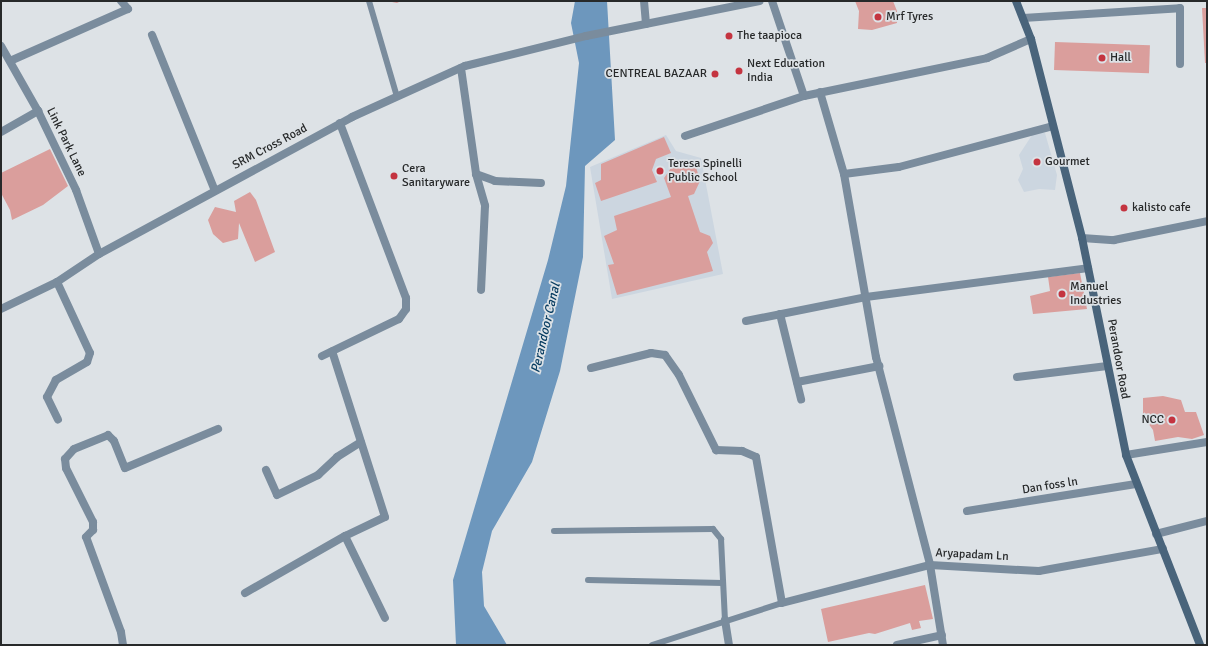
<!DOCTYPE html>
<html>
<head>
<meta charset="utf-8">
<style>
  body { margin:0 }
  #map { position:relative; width:1208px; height:646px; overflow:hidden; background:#dde2e6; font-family:Signika,sans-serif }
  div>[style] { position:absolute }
  .built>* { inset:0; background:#ccd6e0 }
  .water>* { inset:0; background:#6d97bd }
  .building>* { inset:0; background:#da9e9c; transform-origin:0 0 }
  .service>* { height:6px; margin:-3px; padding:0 3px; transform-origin:3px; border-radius:3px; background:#7a8c9d }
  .minor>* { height:8px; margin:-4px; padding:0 4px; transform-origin:4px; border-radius:4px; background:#7a8c9d }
  .secondary>* { height:8px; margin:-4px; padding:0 4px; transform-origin:4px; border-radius:4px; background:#49647b }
  .dots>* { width:11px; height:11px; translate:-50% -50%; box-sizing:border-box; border:2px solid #dde2e6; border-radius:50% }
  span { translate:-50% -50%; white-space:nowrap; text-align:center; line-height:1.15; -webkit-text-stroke:3.5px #dde2e6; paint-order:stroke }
  .poi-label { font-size:12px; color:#27292a }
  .left { translate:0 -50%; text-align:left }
  .right { translate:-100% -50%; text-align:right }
  .street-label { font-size:12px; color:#27292a }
  .water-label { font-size:13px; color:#073c61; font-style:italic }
  .frame { position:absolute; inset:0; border:2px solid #27292a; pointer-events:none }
</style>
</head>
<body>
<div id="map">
  <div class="built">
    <div style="clip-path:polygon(1034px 132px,1045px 133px,1057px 175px,1055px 190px,1039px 189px,1024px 192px,1018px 180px,1023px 169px,1019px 155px)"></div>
    <div style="clip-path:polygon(666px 135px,676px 151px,701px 158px,723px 274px,612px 299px,590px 167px)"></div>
  </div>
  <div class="water">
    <div style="clip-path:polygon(575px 1px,607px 1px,615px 140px,585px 166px,583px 257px,560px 371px,532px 462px,492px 531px,482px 572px,484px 606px,507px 645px,456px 645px,453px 580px,548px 260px,566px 186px,579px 63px,571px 23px)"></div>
  </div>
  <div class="building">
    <div style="clip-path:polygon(387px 1px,401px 1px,397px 3px)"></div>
    <div style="clip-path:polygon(855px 1px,893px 1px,897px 11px,897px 23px,872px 30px,858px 29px,859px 11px)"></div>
    <div style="clip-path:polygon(1202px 8px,1207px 8px,1207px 63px,1205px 63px)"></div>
    <div style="left:1055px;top:42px;width:95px;height:28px;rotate:2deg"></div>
    <div style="clip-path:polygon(664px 137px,671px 153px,656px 159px,652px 170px,657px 182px,601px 201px,595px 183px,601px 180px,601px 164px)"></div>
    <div style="clip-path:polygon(50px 149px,68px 186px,43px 205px,12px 220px,10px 210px,1px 193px,1px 173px)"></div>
    <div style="clip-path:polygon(684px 163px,696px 167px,700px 181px,694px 194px,688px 196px,700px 232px,710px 236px,713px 243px,707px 252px,713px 271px,617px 295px,608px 265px,614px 264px,604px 236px,617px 230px,614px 216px,671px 197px,664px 178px,671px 168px)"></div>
    <div style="clip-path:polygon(250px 192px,256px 200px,275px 252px,255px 262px,239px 223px,238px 239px,223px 243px,213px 234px,208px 220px,215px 207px,236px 212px,234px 201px)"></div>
    <div style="clip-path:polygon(1080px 273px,1087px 309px,1033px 314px,1030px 296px,1050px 291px,1048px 277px)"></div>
    <div style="clip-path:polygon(1163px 396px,1181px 400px,1185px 412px,1196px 412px,1204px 435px,1192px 439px,1178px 437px,1155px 441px,1153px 430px,1143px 416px,1143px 398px)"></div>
    <div style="clip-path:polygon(925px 585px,933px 619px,919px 621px,921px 628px,912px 630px,910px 623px,875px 634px,869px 633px,828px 642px,821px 609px)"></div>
  </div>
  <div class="service">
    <div style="left:369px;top:1px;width:100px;rotate:73.7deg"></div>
    <div style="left:554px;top:531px;width:159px;rotate:-0.7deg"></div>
    <div style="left:713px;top:529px;width:13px;rotate:51deg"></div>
    <div style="left:721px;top:539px;width:81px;rotate:87.2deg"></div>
    <div style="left:588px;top:580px;width:135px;rotate:1.3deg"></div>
    <div style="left:652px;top:645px;width:137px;rotate:-17.9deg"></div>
  </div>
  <div class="minor">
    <div style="left:644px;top:1px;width:23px;rotate:85deg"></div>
    <div style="left:1023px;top:18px;width:157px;rotate:-3.6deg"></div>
    <div style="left:1180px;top:8px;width:56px;rotate:90deg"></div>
    <div style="left:152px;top:35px;width:168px;rotate:68deg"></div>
    <div style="left:1px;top:46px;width:75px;rotate:60.4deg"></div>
    <div style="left:38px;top:111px;width:88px;rotate:64.3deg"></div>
    <div style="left:76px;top:190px;width:68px;rotate:70.2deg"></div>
    <div style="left:10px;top:61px;width:129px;rotate:-23.8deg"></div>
    <div style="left:128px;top:9px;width:11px;rotate:-131deg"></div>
    <div style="left:461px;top:68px;width:107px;rotate:81.9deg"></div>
    <div style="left:476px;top:174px;width:33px;rotate:74deg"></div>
    <div style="left:485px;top:206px;width:84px;rotate:92.7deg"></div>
    <div style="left:820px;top:92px;width:85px;rotate:73.7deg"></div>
    <div style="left:844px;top:174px;width:186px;rotate:80.1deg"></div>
    <div style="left:876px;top:357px;width:215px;rotate:75.4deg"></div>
    <div style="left:930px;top:565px;width:81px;rotate:80.8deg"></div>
    <div style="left:804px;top:96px;width:187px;rotate:-11.7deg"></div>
    <div style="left:987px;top:58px;width:48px;rotate:-23.4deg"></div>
    <div style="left:1px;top:132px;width:43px;rotate:-29.6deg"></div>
    <div style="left:685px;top:136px;width:126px;rotate:-18.6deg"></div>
    <div style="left:804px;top:96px;width:100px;rotate:-108.6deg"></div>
    <div style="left:476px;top:174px;width:20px;rotate:20deg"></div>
    <div style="left:495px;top:181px;width:46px;rotate:2.5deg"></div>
    <div style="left:844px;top:174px;width:55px;rotate:-7.3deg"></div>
    <div style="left:899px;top:167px;width:159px;rotate:-14.9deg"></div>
    <div style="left:1082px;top:238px;width:32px;rotate:4deg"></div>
    <div style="left:1114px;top:240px;width:95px;rotate:-11.5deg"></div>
    <div style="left:57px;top:282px;width:78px;rotate:65.1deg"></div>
    <div style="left:90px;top:353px;width:9px;rotate:108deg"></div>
    <div style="left:87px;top:362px;width:36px;rotate:150deg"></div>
    <div style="left:56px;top:380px;width:19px;rotate:118deg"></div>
    <div style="left:47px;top:397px;width:25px;rotate:64deg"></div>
    <div style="left:1px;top:309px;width:62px;rotate:-25.7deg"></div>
    <div style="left:57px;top:282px;width:50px;rotate:-33.7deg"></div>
    <div style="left:99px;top:254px;width:288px;rotate:-28.4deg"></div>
    <div style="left:352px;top:117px;width:124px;rotate:-24.3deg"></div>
    <div style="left:465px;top:66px;width:125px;rotate:-13.9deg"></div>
    <div style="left:586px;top:36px;width:177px;rotate:-11.4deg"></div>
    <div style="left:780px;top:314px;width:88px;rotate:76.1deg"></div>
    <div style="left:746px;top:321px;width:122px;rotate:-11.3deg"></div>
    <div style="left:866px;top:297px;width:224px;rotate:-7.4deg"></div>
    <div style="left:322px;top:356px;width:85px;rotate:-25.7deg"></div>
    <div style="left:399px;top:319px;width:12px;rotate:-55deg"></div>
    <div style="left:406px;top:309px;width:11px;rotate:-90deg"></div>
    <div style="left:406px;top:298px;width:187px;rotate:-110.7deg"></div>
    <div style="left:591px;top:368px;width:62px;rotate:-14deg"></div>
    <div style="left:651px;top:353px;width:14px;rotate:8deg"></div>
    <div style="left:665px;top:355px;width:24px;rotate:55deg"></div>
    <div style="left:679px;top:375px;width:84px;rotate:63.7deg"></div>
    <div style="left:716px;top:450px;width:26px;rotate:2deg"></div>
    <div style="left:742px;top:451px;width:15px;rotate:23deg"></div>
    <div style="left:756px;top:457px;width:148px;rotate:79.9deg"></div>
    <div style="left:782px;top:603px;width:153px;rotate:-14.4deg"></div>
    <div style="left:930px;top:565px;width:109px;rotate:3.2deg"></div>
    <div style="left:1039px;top:571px;width:126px;rotate:-10.1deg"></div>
    <div style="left:1017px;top:377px;width:91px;rotate:-7deg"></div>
    <div style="left:797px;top:382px;width:84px;rotate:-11deg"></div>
    <div style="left:1126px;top:455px;width:82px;rotate:-9.1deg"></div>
    <div style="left:266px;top:470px;width:27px;rotate:66deg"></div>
    <div style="left:277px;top:495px;width:46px;rotate:-26deg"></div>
    <div style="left:318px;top:475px;width:26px;rotate:-43deg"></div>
    <div style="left:337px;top:457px;width:28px;rotate:-32deg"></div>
    <div style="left:967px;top:511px;width:171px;rotate:-9.1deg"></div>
    <div style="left:1156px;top:534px;width:53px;rotate:-14.3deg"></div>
    <div style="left:345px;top:536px;width:91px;rotate:64deg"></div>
    <div style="left:245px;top:593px;width:115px;rotate:-29.7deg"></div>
    <div style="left:345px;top:536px;width:44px;rotate:-25.4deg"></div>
    <div style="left:385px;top:517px;width:174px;rotate:-107.7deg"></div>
    <div style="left:725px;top:620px;width:25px;rotate:81deg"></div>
    <div style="left:123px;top:645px;width:13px;rotate:-99deg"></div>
    <div style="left:121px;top:632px;width:101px;rotate:-110.2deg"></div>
    <div style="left:86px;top:537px;width:10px;rotate:-45deg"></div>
    <div style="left:93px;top:530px;width:8px;rotate:-90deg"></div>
    <div style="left:93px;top:522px;width:60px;rotate:-116.6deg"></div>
    <div style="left:66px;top:468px;width:9px;rotate:-96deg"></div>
    <div style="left:65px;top:459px;width:13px;rotate:-48deg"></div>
    <div style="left:74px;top:449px;width:37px;rotate:-22deg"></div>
    <div style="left:108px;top:435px;width:8px;rotate:45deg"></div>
    <div style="left:114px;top:441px;width:29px;rotate:68deg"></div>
    <div style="left:125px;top:468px;width:101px;rotate:-22.8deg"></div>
    <div style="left:897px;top:645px;width:46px;rotate:-12.5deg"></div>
  </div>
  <div class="secondary">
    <div style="left:1016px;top:1px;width:41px;rotate:68.5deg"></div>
    <div style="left:1031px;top:39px;width:205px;rotate:75.6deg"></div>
    <div style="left:1082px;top:238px;width:221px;rotate:78.5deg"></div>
    <div style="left:1126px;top:455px;width:204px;rotate:68.7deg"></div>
  </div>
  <div class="dots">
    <div style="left:878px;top:17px;background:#c43440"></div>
    <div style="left:729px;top:36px;background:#c43440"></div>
    <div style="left:1102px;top:58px;background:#c43440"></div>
    <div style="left:739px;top:71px;background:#c43440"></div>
    <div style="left:715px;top:74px;background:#c43440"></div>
    <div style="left:1037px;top:162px;background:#c43440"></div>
    <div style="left:660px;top:171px;background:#c43440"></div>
    <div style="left:394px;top:176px;background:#c43440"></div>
    <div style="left:1124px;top:208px;background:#c43440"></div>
    <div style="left:1062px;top:294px;background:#c43440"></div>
    <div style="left:1172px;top:420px;background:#c43440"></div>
  </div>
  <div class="poi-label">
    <span class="left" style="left:886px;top:17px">Mrf Tyres</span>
    <span class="left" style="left:737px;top:36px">The taapioca</span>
    <span class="left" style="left:1110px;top:58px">Hall</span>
    <span class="left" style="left:747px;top:71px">Next Education<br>India</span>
    <span class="right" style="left:707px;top:74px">CENTREAL BAZAAR</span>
    <span class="left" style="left:1045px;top:162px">Gourmet</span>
    <span class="left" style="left:668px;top:171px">Teresa Spinelli<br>Public School</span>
    <span class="left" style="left:402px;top:176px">Cera<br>Sanitaryware</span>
    <span class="left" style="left:1132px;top:208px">kalisto cafe</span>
    <span class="left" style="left:1070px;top:294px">Manuel<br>Industries</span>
    <span class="right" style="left:1164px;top:420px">NCC</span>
  </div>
  <div class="street-label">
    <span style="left:66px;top:142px;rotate:64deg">Link Park Lane</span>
    <span style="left:270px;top:147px;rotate:-28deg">SRM Cross Road</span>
    <span style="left:1118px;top:359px;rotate:80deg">Perandoor Road</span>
    <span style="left:1050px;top:486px;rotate:-9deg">Dan foss ln</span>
    <span style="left:972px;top:555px;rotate:3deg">Aryapadam Ln</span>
  </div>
  <div class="water-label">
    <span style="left:546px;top:328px;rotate:-77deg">Perandoor Canal</span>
  </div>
  <div class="frame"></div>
</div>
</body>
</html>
